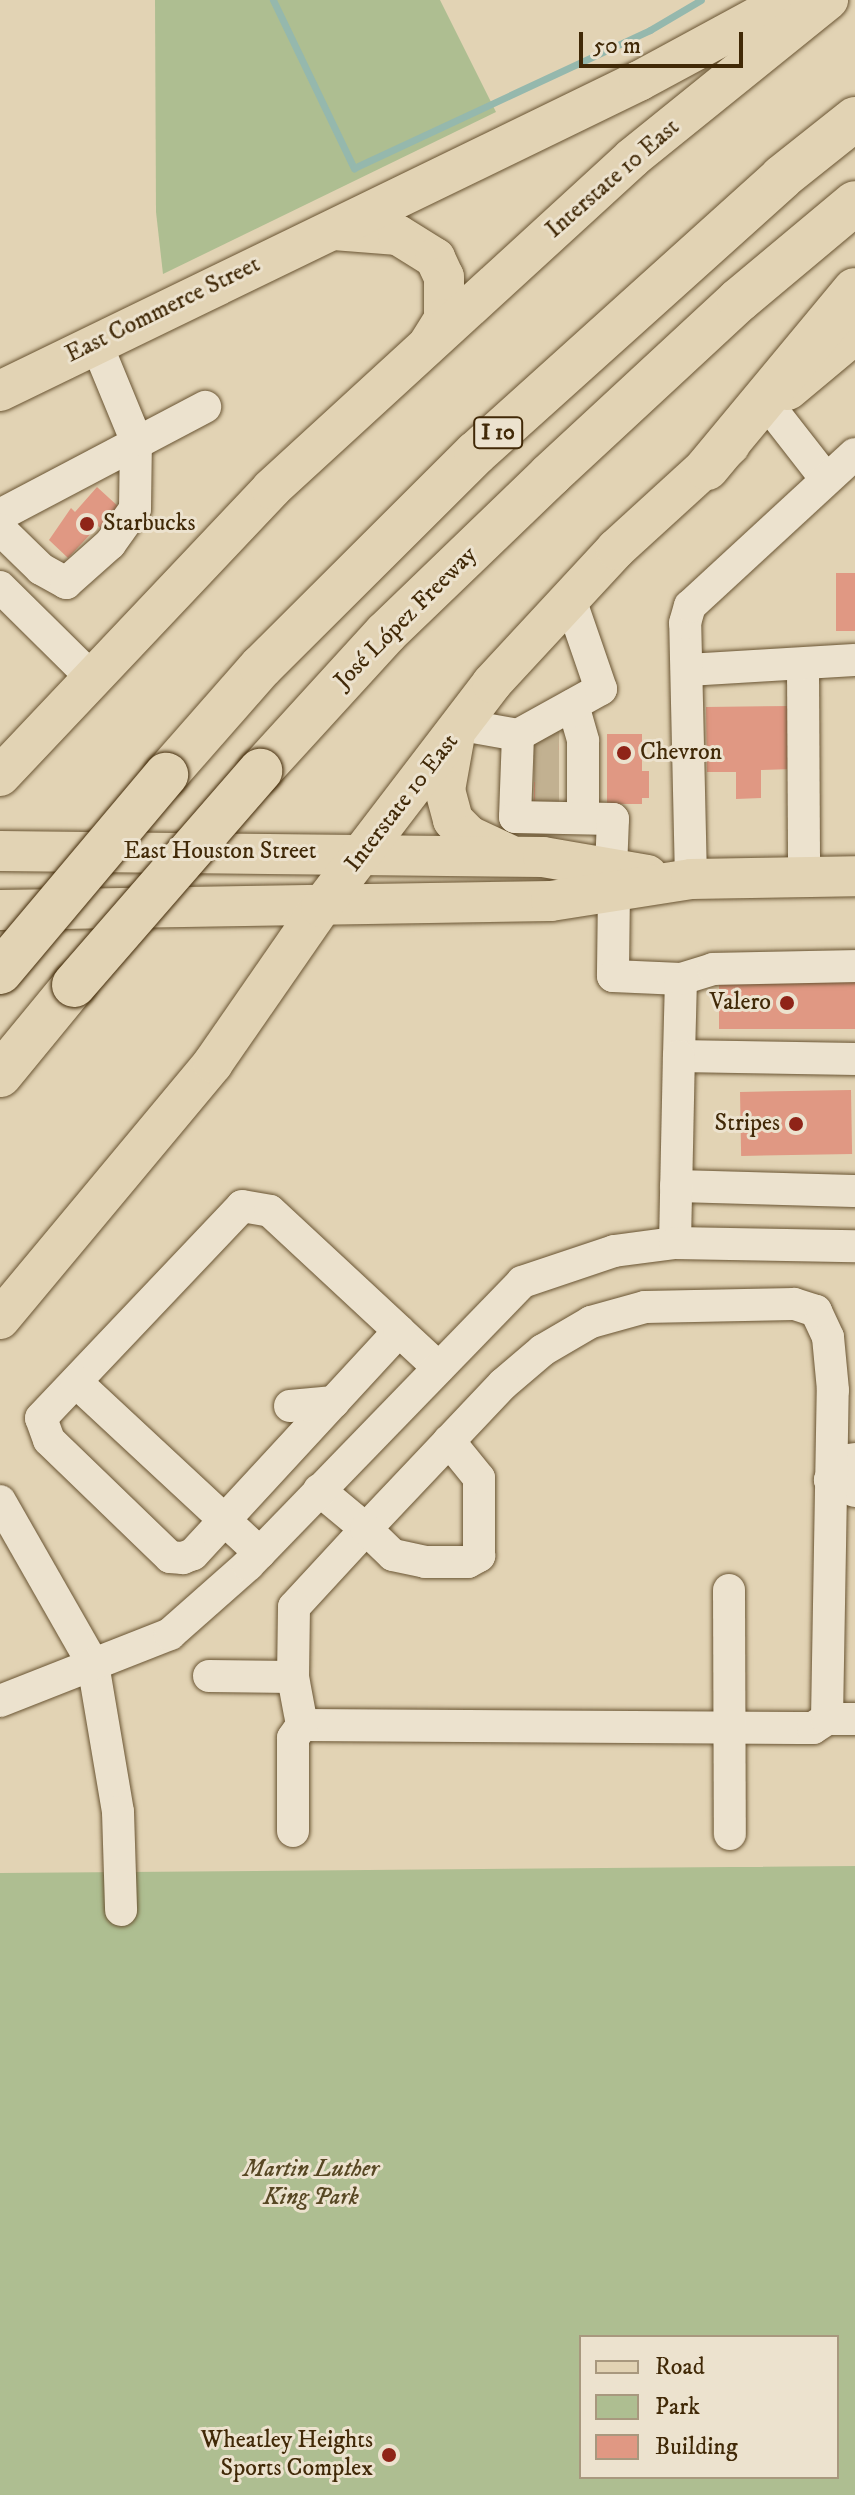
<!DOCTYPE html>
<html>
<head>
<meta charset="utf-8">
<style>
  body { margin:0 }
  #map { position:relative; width:855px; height:2495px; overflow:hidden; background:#e2d3b4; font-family:"IM FELL DW Pica",serif }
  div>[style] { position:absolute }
  .green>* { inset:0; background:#aebe91 }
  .stream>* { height:7px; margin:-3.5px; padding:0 3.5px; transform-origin:3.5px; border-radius:3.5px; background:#95b8ad }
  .building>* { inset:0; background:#e09883; transform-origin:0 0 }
  .minor-tunnel>* { height:32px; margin-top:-16px; transform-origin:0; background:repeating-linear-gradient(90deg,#c2b191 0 32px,transparent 0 48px) }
  .roads { filter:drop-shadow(0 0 2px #695432) drop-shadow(0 0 2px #695432) }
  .minor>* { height:32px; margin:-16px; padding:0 16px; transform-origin:16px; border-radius:16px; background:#ece2ce }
  .major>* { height:40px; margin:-20px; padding:0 20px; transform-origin:20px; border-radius:20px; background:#e2d3b4 }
  .highway>* { height:44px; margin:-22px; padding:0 22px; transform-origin:22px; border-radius:22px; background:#e2d3b4 }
  .bridges { filter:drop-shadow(0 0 2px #412907) drop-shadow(0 0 2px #412907) }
  .highway-bridge>* { height:44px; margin:-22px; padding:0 22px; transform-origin:22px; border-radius:22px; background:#e2d3b4 }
  .dots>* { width:22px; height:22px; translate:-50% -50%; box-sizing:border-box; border:4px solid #ece2ce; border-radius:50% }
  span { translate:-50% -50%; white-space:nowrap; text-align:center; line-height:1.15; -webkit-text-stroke:6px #ece2ce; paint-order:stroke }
  .shield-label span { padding:2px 6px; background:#ece2ce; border:2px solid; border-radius:6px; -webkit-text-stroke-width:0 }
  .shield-label { font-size:22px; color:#412907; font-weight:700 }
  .street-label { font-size:24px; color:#412907 }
  .poi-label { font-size:24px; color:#412907 }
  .left { translate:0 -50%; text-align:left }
  .right { translate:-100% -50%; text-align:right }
  .park-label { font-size:24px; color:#574723; font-style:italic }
  .legend { position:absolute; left:579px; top:2335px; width:260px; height:144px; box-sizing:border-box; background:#ece2ce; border:2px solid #a8987e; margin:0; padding:10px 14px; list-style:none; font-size:24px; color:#412907 }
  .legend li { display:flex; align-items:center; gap:16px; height:40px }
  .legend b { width:40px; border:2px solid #a8987e }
  .scale { position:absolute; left:579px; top:32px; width:164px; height:36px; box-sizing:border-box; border:4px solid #412907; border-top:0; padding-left:10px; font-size:24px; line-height:28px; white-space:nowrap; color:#412907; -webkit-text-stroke:6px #ece2ce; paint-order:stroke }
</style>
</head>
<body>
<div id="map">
  <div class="green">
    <div style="clip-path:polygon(155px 0,440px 0,496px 112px,163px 274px,156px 212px)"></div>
    <div style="clip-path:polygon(evenodd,855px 1866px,855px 2495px,0 2495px,0 1873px,855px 1866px,581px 2337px,837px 2337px,837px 2477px,581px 2477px,581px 2337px)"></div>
  </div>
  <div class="stream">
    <div style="left:273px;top:0;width:187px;rotate:64.3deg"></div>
    <div style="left:354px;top:168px;width:327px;rotate:-25deg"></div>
    <div style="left:650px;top:30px;width:59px;rotate:-30.5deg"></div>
  </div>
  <div class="building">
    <div style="clip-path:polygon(97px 487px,120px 508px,105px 532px,98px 526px,68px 558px,49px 540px,71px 508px,75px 512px)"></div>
    <div style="left:836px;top:573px;width:19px;height:58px"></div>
    <div style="clip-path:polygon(792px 706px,793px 769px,761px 770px,761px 798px,736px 799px,736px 772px,707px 772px,706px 707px)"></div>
    <div style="left:534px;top:734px;width:25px;height:77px"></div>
    <div style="clip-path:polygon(607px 734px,642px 734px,642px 771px,649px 771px,649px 798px,642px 798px,642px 804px,607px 804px)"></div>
    <div style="left:719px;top:977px;width:136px;height:52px"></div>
    <div style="left:851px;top:1090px;width:64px;height:111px;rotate:89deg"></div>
  </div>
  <div class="minor-tunnel">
    <div style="left:534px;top:741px;width:25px;rotate:2deg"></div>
    <div style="left:534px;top:766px;width:25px"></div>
    <div style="left:535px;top:792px;width:24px"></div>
  </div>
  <div class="roads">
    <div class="minor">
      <div style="left:769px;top:406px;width:93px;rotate:52deg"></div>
      <div style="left:0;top:515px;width:232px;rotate:-27.8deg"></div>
      <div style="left:0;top:529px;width:57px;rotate:44.3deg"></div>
      <div style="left:41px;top:569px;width:29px;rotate:29deg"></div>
      <div style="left:66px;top:583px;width:59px;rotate:-41.6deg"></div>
      <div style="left:110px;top:544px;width:43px;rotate:-54.5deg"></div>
      <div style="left:135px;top:509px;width:69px;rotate:-89.2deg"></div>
      <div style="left:136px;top:440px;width:105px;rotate:-112.4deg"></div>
      <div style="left:0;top:587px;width:129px;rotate:44.7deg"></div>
      <div style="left:803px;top:666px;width:209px;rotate:89.7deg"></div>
      <div style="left:687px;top:670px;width:168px;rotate:-3.4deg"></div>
      <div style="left:573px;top:705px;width:37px;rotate:74deg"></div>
      <div style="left:583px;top:741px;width:76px;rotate:90deg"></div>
      <div style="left:462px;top:725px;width:57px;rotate:10.1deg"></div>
      <div style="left:518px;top:735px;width:95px;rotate:-29deg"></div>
      <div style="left:601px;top:689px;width:95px;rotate:-109deg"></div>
      <div style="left:518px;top:735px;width:82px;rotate:92.1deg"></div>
      <div style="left:515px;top:817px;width:98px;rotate:1.2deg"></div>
      <div style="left:613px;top:819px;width:49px;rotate:92.3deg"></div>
      <div style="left:691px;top:879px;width:256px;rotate:-91.3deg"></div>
      <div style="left:685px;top:623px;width:18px;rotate:-74deg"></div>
      <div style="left:690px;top:606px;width:224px;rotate:-42.7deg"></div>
      <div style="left:614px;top:890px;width:86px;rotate:90.7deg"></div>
      <div style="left:613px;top:976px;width:68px;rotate:2.5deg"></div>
      <div style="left:681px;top:979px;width:77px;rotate:91.5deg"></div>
      <div style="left:679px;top:1056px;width:176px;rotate:1deg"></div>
      <div style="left:681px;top:979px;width:34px;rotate:-17deg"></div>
      <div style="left:713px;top:969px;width:142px;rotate:-1.2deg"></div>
      <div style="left:676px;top:1186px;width:179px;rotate:1.6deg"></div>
      <div style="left:675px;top:1243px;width:187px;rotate:-88.8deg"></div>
      <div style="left:399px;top:1331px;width:304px;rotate:132.7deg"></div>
      <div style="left:193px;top:1554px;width:11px;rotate:158deg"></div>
      <div style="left:183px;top:1558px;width:13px;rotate:-176deg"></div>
      <div style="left:170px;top:1557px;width:168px;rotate:-136deg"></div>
      <div style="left:49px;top:1440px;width:23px;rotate:-110deg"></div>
      <div style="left:41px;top:1418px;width:292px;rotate:-46.5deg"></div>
      <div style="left:242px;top:1206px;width:28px;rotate:10deg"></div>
      <div style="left:270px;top:1211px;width:176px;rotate:42.9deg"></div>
      <div style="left:399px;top:1331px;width:54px;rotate:42.8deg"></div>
      <div style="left:76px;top:1382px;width:251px;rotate:42.9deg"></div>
      <div style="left:290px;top:1406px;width:44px;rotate:-5.2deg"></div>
      <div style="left:855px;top:1459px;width:7px;rotate:172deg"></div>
      <div style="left:848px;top:1460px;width:27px;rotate:132deg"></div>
      <div style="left:830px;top:1480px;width:27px;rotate:24deg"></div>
      <div style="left:319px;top:1490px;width:61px;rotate:39.7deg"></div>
      <div style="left:366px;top:1529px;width:106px;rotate:132.7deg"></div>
      <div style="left:294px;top:1607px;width:70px;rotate:90.8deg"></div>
      <div style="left:293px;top:1677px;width:49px;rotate:79.4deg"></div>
      <div style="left:302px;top:1725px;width:511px;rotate:0.34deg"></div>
      <div style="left:813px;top:1728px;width:17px;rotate:-33deg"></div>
      <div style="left:827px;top:1719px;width:329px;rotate:-89deg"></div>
      <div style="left:833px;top:1390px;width:53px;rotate:-95.4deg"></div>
      <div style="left:828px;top:1337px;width:29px;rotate:-115deg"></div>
      <div style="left:816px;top:1311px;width:23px;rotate:-162deg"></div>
      <div style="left:794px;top:1304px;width:149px;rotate:178.8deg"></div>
      <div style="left:645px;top:1307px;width:56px;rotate:164.5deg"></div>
      <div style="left:591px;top:1322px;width:56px;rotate:149.7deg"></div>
      <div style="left:543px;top:1350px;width:52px;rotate:139.6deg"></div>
      <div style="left:503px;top:1384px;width:199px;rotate:133.4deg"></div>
      <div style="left:366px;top:1529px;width:37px;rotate:44deg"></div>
      <div style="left:393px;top:1555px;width:33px;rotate:12deg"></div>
      <div style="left:425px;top:1562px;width:43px"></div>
      <div style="left:468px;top:1562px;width:13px;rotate:-29deg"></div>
      <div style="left:479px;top:1556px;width:78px;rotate:-90deg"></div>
      <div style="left:479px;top:1478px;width:48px;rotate:-129deg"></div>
      <div style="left:0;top:1501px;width:188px;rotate:60.3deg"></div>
      <div style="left:93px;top:1664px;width:150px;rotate:80.4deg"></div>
      <div style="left:118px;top:1812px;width:98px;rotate:88.2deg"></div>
      <div style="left:729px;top:1590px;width:244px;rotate:89.8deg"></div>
      <div style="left:209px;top:1676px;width:84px;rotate:0.7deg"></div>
      <div style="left:0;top:1701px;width:183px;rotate:-21.5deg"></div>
      <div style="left:170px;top:1634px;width:104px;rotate:-41.5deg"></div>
      <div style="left:248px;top:1565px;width:394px;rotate:-45.9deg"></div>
      <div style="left:522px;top:1282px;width:97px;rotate:-18.6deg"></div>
      <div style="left:614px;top:1251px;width:62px;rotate:-7.5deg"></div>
      <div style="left:675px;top:1243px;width:180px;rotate:1deg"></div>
      <div style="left:827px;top:1719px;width:28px"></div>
      <div style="left:293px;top:1831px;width:93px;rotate:-90deg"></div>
      <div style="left:293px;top:1738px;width:16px;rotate:-55deg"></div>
    </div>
    <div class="major">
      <div style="left:334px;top:230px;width:64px;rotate:4.5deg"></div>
      <div style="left:398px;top:235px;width:44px;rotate:31.9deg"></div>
      <div style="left:435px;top:258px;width:21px;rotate:65deg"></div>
      <div style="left:444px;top:277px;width:42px;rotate:90deg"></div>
      <div style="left:444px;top:319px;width:28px;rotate:122deg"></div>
      <div style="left:788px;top:390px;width:87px;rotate:-39.9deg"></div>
      <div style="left:0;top:391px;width:710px;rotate:-25.88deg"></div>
      <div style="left:639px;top:81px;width:170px;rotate:-28.4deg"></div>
      <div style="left:454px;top:740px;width:51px;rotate:100.2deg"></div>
      <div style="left:445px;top:790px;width:31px;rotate:75deg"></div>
      <div style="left:453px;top:820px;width:23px;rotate:45deg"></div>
      <div style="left:469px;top:836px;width:43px;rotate:24.8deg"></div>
      <div style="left:0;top:776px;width:395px;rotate:-46.6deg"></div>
      <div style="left:271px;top:489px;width:490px;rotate:-42.5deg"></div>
      <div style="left:632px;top:158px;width:252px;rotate:-38.9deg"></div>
      <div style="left:0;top:851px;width:543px;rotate:0.63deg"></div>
      <div style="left:543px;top:857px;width:106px;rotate:9.8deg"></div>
      <div style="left:0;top:910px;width:551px;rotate:-0.94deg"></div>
      <div style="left:551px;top:901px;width:142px;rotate:-8.9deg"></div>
      <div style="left:691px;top:879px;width:164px;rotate:-1deg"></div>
      <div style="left:0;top:1319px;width:333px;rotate:-50.2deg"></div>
      <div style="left:213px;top:1063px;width:190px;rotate:-55.3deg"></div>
      <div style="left:321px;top:907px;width:282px;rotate:-52.6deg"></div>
      <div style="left:492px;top:683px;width:183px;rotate:-47.2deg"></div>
      <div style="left:616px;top:549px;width:154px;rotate:-42.4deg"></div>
    </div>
    <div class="highway">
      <div style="left:707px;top:468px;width:231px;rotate:-50.3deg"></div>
      <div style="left:260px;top:771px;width:187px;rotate:-47.6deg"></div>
      <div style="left:386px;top:633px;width:228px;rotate:-43.9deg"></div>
      <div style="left:550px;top:475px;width:258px;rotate:-42.8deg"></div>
      <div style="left:739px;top:300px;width:151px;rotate:-39.9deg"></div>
      <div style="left:166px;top:775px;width:144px;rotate:-48.7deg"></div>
      <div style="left:261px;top:667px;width:303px;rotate:-44.9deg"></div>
      <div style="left:476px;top:453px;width:412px;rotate:-42deg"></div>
      <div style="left:782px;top:177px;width:93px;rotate:-38.5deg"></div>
      <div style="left:0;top:1075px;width:117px;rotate:-50.6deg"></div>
    </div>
  </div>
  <div class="bridges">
    <div class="highway-bridge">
      <div style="left:0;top:972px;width:258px;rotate:-49.9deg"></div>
      <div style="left:74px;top:985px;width:284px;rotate:-49deg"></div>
    </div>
  </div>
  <div class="dots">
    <div style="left:87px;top:524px;background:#8f2418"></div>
    <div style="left:624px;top:753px;background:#8f2418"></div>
    <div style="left:787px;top:1003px;background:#8f2418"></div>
    <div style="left:796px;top:1124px;background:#8f2418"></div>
    <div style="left:389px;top:2455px;background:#8f2418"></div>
  </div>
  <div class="shield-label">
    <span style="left:498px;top:433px">I 10</span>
  </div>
  <div class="street-label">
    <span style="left:613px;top:179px;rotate:-41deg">Interstate 10 East</span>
    <span style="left:163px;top:310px;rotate:-26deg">East Commerce Street</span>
    <span style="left:406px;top:618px;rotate:-45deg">José López Freeway</span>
    <span style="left:402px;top:803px;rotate:-52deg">Interstate 10 East</span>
    <span style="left:220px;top:852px">East Houston Street</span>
  </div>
  <div class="poi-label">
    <span class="left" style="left:103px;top:524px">Starbucks</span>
    <span class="left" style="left:640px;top:753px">Chevron</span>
    <span class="right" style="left:771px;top:1003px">Valero</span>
    <span class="right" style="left:780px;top:1124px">Stripes</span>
    <span class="right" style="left:373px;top:2455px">Wheatley Heights<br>Sports Complex</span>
  </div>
  <div class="park-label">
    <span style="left:311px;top:2184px">Martin Luther<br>King Park</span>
  </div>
  <ul class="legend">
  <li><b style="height:10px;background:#e2d3b4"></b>Road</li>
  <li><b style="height:22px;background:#aebe91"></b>Park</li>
  <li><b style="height:22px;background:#e09883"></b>Building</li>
  </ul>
  <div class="scale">50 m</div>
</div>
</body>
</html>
